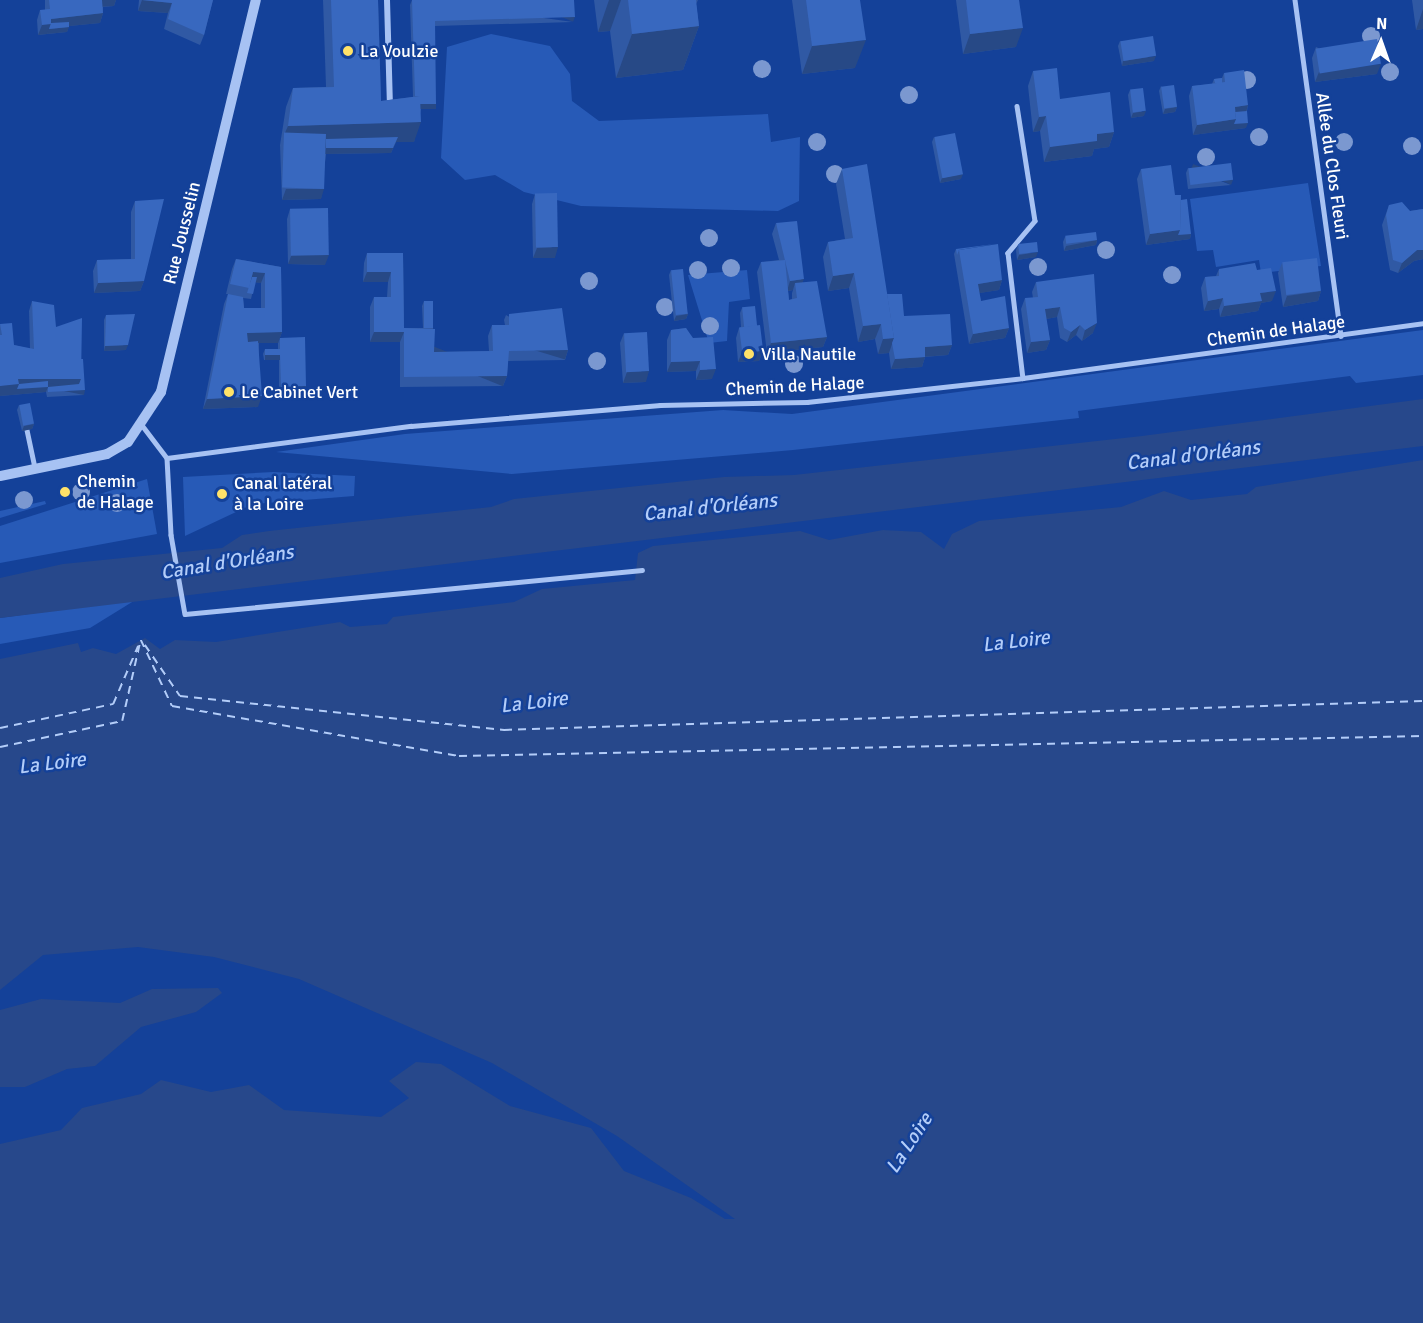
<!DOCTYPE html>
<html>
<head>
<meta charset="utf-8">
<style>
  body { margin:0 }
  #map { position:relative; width:1423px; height:1323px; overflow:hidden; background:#144199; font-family:Signika,sans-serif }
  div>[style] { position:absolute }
  .green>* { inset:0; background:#275ab7 }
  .water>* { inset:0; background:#27488b }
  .ferry>* { height:1.5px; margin-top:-0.75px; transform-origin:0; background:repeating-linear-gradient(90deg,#b3cdf9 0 8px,transparent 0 14px) }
  .service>* { height:4.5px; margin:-2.25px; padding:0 2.25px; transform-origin:2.25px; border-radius:2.25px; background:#a7c2f3 }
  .minor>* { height:6px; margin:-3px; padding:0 3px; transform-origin:3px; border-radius:3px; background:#a7c2f3 }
  .tertiary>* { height:10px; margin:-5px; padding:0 5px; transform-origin:5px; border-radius:5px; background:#a7c2f3 }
  .trees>* { width:18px; height:18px; margin:-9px; border-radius:50%; background:#7b98d0 }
  .wall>* { inset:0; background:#3059a4 }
  .shaded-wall>* { inset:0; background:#274986; transform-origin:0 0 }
  .building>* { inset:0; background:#3868bf; transform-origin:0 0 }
  .dots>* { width:16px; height:16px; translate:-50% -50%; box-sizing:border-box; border:3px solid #144199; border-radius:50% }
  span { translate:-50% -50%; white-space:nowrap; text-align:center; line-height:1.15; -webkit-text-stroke:5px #144199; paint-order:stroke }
  .poi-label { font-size:18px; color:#fff }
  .left { translate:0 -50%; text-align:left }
  .street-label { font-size:18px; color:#fff }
  .water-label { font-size:20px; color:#b3cdf9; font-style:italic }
  .north { position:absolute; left:1351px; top:12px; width:60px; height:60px; -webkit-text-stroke:4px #144199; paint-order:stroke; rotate:2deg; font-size:16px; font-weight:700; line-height:24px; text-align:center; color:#fff }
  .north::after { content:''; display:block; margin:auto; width:21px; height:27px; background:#fff; clip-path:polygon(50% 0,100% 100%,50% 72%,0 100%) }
</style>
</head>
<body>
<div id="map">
  <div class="green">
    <div style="clip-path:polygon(491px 34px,550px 46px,570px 74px,572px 101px,599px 121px,768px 114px,771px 142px,800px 137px,799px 201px,778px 211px,581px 206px,524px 192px,495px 175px,465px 180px,441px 158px,447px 47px)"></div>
    <div style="clip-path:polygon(1308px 183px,1321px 266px,1261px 273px,1259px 260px,1216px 267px,1213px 250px,1197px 251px,1190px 199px)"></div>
    <div style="clip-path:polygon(747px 270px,750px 299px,729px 302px,727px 341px,709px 343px,688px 275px)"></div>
    <div style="clip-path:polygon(1423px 330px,1423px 375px,1356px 383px,1350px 376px,1078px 411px,1079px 418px,793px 450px,512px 474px,276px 452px,405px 434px,723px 410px,792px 414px)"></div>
    <div style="clip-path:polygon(273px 472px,355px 476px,354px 496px,253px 504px,185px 536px,183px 477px)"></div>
    <div style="clip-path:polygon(147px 479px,157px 534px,0 563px,0 526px)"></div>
    <div style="clip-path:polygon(45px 501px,46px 504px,0 518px,0 511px)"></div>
    <div style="clip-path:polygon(137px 599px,90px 628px,0 644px,0 618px)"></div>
  </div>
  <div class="water">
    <div style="clip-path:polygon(1423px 399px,1423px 446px,0 618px,0 578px,63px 564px,222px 548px,242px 535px,269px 531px,491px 507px,514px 499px,724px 477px,794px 475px,1142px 436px)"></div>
    <div style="clip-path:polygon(1423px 460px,1423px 1323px,0 1323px,0 1144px,61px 1130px,82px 1108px,141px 1094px,161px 1080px,211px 1092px,249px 1085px,284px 1110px,381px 1117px,409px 1098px,389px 1081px,416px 1062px,441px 1064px,510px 1106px,591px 1128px,624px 1171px,691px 1198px,725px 1219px,735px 1219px,617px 1136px,492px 1063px,299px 979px,214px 957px,138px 947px,43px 955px,0 990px,0 659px,78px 643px,81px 652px,93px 648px,116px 654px,145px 638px,160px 649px,175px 640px,216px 642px,340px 622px,350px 627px,387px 624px,393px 617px,514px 602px,542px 589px,635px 580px,638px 553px,653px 546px,800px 531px,829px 540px,883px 530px,921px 532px,944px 549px,952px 534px,979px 521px,1121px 507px,1164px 491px,1191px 500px,1247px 494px,1256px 487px)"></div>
    <div style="clip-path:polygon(152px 989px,218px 988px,222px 993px,196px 1012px,141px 1027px,95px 1066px,67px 1069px,25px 1087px,0 1087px,0 1010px,41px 999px,120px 1003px)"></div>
  </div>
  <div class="ferry">
    <div style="left:141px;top:640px;width:73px;rotate:64.8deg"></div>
    <div style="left:172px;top:706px;width:291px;rotate:9.9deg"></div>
    <div style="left:459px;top:756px;width:964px;rotate:-1.19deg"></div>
    <div style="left:145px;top:645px;width:62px;rotate:55.5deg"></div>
    <div style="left:180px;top:696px;width:326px;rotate:6deg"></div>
    <div style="left:504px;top:730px;width:919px;rotate:-1.81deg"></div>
    <div style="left:0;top:728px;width:116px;rotate:-12deg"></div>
    <div style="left:113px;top:704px;width:63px;rotate:-66.7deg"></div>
    <div style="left:0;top:747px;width:125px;rotate:-12deg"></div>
    <div style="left:122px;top:721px;width:81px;rotate:-77.2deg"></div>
  </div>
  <div class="service">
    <div style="left:1295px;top:0;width:339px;rotate:82.2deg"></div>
    <div style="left:1017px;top:106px;width:116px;rotate:81.1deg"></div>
    <div style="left:1035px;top:221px;width:42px;rotate:130.2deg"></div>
    <div style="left:1008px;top:253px;width:126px;rotate:83.2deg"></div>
    <div style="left:142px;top:425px;width:41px;rotate:52.9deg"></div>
    <div style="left:167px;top:458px;width:77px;rotate:87deg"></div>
    <div style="left:171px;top:535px;width:80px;rotate:80deg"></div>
    <div style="left:185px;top:614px;width:459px;rotate:-5.5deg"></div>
    <div style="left:27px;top:430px;width:40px;rotate:78deg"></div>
    <div style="left:167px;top:458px;width:246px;rotate:-7.5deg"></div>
    <div style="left:411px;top:426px;width:250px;rotate:-4.8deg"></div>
    <div style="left:660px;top:405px;width:147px;rotate:-1.2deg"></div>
    <div style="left:807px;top:402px;width:217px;rotate:-6.3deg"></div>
    <div style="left:1023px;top:378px;width:404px;rotate:-7.8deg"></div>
  </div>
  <div class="minor">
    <div style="left:387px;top:0;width:107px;rotate:88.4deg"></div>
  </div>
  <div class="tertiary">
    <div style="left:0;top:476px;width:109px;rotate:-11.6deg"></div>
    <div style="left:107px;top:454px;width:24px;rotate:-30deg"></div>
    <div style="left:128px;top:442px;width:60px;rotate:-56.6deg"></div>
    <div style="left:161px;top:392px;width:403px;rotate:-76.4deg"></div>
  </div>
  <div class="trees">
    <div style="left:1371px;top:36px"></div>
    <div style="left:762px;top:69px"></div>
    <div style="left:1390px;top:72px"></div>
    <div style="left:1247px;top:80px"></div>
    <div style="left:909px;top:95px"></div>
    <div style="left:1259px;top:137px"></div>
    <div style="left:817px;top:142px"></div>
    <div style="left:1344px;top:142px"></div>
    <div style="left:1412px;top:146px"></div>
    <div style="left:1206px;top:157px"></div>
    <div style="left:835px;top:174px"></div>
    <div style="left:709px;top:238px"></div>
    <div style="left:1106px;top:250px"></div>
    <div style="left:1038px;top:267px"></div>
    <div style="left:731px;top:268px"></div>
    <div style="left:698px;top:270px"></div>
    <div style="left:1172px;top:275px"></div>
    <div style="left:589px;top:281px"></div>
    <div style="left:665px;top:307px"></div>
    <div style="left:710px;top:326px"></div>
    <div style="left:597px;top:361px"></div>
    <div style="left:794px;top:364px"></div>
    <div style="left:81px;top:492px"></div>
    <div style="left:24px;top:500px"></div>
    <div style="left:117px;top:503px"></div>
  </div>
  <div class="wall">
    <div style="clip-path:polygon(45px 0,116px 0,114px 6px,103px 7px,103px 13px,100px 23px,69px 26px,67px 32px,38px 35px,37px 20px,40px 10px,45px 10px)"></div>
    <div style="clip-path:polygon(139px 0,213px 0,204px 35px,200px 45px,164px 29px,168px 13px,138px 11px)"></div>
    <div style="clip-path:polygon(323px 0,378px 0,381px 101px,413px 97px,410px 5px,412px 0,573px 22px,435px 26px,435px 109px,421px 109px,414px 142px,396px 142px,391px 153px,326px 154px,321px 199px,282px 200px,280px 145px,286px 107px,293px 88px,326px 87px)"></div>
    <div style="clip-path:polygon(594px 0,698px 0,696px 4px,699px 26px,683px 70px,616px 78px,610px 31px,598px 32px)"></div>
    <div style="clip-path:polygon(792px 0,860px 0,855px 68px,802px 74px)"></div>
    <div style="clip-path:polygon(956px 0,1019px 0,1016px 47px,963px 54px)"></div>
    <div style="clip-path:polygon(1412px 0,1423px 0,1423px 29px,1416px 30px)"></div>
    <div style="clip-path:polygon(1120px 41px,1154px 61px,1122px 66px,1118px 46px)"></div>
    <div style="clip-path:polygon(1316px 47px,1377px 74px,1315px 82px,1312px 58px)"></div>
    <div style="clip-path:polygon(1033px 71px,1060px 99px,1114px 132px,1109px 147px,1094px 149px,1092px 156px,1044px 162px,1040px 131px,1033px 132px,1028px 86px)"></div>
    <div style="clip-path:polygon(1224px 73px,1248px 105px,1247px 111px,1246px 128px,1193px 135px,1189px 96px,1192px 86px,1212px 84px,1214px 79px,1222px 78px)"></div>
    <div style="clip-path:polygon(1161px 86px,1177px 107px,1175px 112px,1163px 114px,1159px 91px)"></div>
    <div style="clip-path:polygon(1130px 90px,1144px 116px,1131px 118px,1128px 95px)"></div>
    <div style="clip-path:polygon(934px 137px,961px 179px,940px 183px,932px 142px)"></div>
    <div style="clip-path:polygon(1188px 168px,1231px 185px,1188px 189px,1186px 173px)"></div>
    <div style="clip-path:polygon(842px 169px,887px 294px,904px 316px,952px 345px,948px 355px,925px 357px,922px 367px,891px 369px,889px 353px,878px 354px,875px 339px,858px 342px,849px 288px,828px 291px,823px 257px,828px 242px,845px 239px,836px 184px)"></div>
    <div style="clip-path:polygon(1141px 169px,1181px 200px,1191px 234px,1190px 239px,1146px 245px,1137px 179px)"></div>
    <div style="clip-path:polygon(535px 194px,555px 258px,533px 258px,532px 204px)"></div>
    <div style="clip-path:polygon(135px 201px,144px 281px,140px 291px,94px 293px,93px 271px,97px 260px,131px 259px,131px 212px)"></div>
    <div style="clip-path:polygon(1389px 205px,1410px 211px,1423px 209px,1423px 259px,1414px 261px,1398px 273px,1390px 270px,1382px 225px)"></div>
    <div style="clip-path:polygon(290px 209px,325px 265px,288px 264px,287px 219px)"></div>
    <div style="clip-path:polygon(evenodd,776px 223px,827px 337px,823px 347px,767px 353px,757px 272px,761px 262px,779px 260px,772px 234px,776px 223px,793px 290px,792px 293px,792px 299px,789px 300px,788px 291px,793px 290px)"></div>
    <div style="clip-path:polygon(1065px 237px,1097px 240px,1096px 245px,1064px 251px,1063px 242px)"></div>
    <div style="clip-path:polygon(1018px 245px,1036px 257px,1017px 260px,1016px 250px)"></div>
    <div style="clip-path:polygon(956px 249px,1002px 280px,999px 290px,979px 293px,981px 301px,1009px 328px,1005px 338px,969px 344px,954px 254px)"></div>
    <div style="clip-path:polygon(367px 253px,403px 253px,404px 328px,423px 328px,422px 306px,424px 301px,433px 328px,434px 352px,489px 351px,488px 336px,492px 325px,505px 325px,504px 320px,506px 315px,568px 350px,565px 360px,508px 361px,507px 376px,503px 386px,400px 387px,400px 342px,370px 342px,370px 307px,374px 297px,387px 297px,388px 282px,363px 282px,364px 263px)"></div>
    <div style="clip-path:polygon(evenodd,236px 259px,281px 267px,282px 332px,278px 343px,259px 343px,258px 407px,203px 409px,224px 304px,228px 294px,226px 294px,232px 269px,236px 259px,255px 282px,261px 283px,261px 308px,244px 308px,243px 298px,251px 299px,255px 282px)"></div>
    <div style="clip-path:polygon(1282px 263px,1321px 291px,1318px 301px,1283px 307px,1278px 273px)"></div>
    <div style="clip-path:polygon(1219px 269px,1257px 270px,1272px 301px,1261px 303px,1258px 311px,1220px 317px,1219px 309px,1204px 311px,1201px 288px,1205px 277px,1216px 276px)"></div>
    <div style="clip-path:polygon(671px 270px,688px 314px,686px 319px,674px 321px,669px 275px)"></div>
    <div style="clip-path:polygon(1036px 282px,1093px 333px,1082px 341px,1076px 335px,1067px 342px,1060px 338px,1057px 317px,1046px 319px,1050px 340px,1046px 350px,1027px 353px,1021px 309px,1025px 298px,1033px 298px,1032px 292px)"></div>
    <div style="clip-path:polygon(32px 301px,56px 327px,81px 359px,84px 395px,47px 397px,46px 392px,0 396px,0 324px,14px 345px,30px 349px,29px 311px)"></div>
    <div style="clip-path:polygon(742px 308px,757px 326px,763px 351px,759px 361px,738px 362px,736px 338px,739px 328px,741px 327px,740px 313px)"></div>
    <div style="clip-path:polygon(106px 315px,126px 350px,104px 351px,104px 320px)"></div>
    <div style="clip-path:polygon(686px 328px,712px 379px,696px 380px,696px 371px,667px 372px,667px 340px,671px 330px)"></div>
    <div style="clip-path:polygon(624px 333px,646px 382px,623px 383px,620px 343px)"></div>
    <div style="clip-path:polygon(280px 338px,306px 386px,304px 391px,279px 392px,279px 360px,264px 360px,263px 354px,265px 349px,278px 349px,278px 343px)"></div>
    <div style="clip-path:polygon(19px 405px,34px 424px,32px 429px,22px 431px,17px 410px)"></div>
  </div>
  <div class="shaded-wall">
    <div style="clip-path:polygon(101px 0,116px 0,114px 6px,98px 7px)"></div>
    <div style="clip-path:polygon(142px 0,172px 3px,168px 13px,138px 11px)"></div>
    <div style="clip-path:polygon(609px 0,621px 0,610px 31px,598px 32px)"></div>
    <div style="clip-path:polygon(1423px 9px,1423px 29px,1416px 30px)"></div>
    <div style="clip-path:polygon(103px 13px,100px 23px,50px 28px,47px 34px,38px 35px,42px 25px,51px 19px)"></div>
    <div style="left:575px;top:17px;width:5px;height:140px;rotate:112deg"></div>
    <div style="clip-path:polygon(699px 26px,683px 70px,616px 78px,632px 34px)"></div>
    <div style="clip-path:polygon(69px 27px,67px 32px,47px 34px,49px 29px)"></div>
    <div style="clip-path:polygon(1023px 28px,1016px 47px,963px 54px,970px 34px)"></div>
    <div style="clip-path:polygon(866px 40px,855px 68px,802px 74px,812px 46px)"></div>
    <div style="clip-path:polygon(1156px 56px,1154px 61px,1122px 66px,1123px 61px)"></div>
    <div style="clip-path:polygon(1381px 64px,1377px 74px,1315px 82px,1319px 72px)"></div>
    <div style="left:415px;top:104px;width:21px;height:5px"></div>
    <div style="clip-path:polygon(1248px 105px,1245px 116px,1233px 117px,1235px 107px)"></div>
    <div style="clip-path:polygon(1177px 107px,1175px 112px,1163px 114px,1165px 109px)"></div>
    <div style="clip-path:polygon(1146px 111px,1144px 116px,1131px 118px,1133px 113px)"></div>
    <div style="clip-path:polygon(1046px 116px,1040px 131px,1033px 132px,1039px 117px)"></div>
    <div style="clip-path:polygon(1236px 119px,1248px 123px,1246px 128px,1193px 135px,1197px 125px)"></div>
    <div style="clip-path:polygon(421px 122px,414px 142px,396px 142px,391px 153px,323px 154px,284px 135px,288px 126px)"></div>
    <div style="clip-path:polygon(1114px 132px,1109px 147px,1094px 149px,1092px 156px,1044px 162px,1050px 147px,1097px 134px)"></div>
    <div style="clip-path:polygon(963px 174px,961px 179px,940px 183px,942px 178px)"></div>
    <div style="left:1233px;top:180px;width:5px;height:43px;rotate:112deg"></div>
    <div style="clip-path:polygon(286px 189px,324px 189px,321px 199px,282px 200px)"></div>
    <div style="clip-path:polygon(1180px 230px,1191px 234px,1190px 239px,1146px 245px,1150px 234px)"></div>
    <div style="clip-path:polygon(1097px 240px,1096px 245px,1064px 251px,1066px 246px)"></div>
    <div style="clip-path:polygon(558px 247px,555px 258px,533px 258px,537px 248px)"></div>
    <div style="clip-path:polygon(1417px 250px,1423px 250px,1423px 259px,1414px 261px,1398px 273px,1402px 263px)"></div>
    <div style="clip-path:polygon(1038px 252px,1036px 257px,1017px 260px,1019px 255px)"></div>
    <div style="clip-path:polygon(292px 254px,329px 255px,325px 265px,288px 264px)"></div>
    <div style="clip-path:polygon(253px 272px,265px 273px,261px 283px,250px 282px)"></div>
    <div style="clip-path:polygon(367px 272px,391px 272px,388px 282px,363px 282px)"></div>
    <div style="clip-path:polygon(854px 273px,849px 288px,828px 291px,833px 276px)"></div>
    <div style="clip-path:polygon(804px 279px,800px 289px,795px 283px,793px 290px,787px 291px,790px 281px)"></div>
    <div style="clip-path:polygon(1002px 280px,999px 290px,974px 294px,978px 284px)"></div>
    <div style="clip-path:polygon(144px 281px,140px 291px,94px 293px,98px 283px)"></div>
    <div style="clip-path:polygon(1276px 291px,1272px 301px,1261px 303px,1258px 311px,1220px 317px,1224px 306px,1260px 293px)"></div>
    <div style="clip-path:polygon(1321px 291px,1318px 301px,1283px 307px,1287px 296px)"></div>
    <div style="clip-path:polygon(1223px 298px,1219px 309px,1204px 311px,1208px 301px)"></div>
    <div style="clip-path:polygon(1060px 307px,1057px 317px,1041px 320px,1045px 309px)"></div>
    <div style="clip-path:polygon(688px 314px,686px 319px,674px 321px,676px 316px)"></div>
    <div style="clip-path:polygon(1097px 323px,1093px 333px,1082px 341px,1085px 330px)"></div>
    <div style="clip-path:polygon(881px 324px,875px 339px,858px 342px,863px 326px)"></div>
    <div style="clip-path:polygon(1080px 325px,1076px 335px,1067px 342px,1071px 332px)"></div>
    <div style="clip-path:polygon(1009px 328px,1005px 338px,969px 344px,973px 334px)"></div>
    <div style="clip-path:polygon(282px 332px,278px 343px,244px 343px,247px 333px)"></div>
    <div style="clip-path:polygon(374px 332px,404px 332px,400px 342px,370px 342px)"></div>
    <div style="clip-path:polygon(827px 337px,823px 347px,767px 353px,771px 343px)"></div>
    <div style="clip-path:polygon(894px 338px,889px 353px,878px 354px,883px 339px)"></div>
    <div style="clip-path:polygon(1050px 340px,1046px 350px,1027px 353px,1031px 342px)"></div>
    <div style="clip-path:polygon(128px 345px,126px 350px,104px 351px,105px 346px)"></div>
    <div style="clip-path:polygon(952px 345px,948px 355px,921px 357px,925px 347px)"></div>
    <div style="left:568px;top:350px;width:10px;height:59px;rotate:107deg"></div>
    <div style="clip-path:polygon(763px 351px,759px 361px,738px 362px,742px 352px)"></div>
    <div style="left:265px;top:355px;width:15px;height:5px"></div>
    <div style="clip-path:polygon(925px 357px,922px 367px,891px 369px,895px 359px)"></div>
    <div style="clip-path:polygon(700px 361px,696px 371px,667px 372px,671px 362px)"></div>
    <div style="clip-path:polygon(716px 369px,712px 379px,696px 380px,700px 370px)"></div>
    <div style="clip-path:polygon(649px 371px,646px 382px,623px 383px,627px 372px)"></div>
    <div style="left:507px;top:376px;width:11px;height:103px;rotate:112deg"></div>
    <div style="clip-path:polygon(18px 379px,81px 379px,78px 389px,48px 387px,46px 392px,0 396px,0 386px)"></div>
    <div style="clip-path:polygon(306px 386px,304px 391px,279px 392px,281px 387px)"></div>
    <div style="left:85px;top:390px;width:5px;height:37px;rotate:101deg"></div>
    <div style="clip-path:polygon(262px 396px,258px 407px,203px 409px,207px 399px)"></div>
    <div style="clip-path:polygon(34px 424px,32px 429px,22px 431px,24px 426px)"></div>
  </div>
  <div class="building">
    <div style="clip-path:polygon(49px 0,102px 0,103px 13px,51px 19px,51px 24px,42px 25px,40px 10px,50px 9px)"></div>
    <div style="clip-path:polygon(142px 0,213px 0,204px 35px,168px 19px,172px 3px)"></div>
    <div style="clip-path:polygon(331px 0,378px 0,381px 101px,420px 96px,421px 122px,288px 126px,293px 88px,334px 87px)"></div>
    <div style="clip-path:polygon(412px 0,574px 0,575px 17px,435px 21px,436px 104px,420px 104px,420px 96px,415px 96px)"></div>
    <div style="clip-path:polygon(628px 0,696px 0,699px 26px,632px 34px)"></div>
    <div style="clip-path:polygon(806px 0,860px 0,866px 40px,812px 46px)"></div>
    <div style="clip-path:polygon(966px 0,1019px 0,1023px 28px,970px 34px)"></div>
    <div style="clip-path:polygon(69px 22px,69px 27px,49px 29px,51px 23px)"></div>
    <div style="left:1153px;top:36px;width:20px;height:33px;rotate:81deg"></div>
    <div style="left:1377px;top:39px;width:25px;height:62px;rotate:81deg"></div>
    <div style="clip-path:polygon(1057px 68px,1060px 99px,1110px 92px,1114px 132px,1097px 134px,1097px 141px,1050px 147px,1046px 116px,1039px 117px,1033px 71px)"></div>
    <div style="clip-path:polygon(1244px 70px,1248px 105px,1235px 107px,1236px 119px,1197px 125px,1192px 86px,1225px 82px,1224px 73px)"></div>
    <div style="clip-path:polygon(1222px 78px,1222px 83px,1215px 83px,1214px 79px)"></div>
    <div style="left:1174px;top:85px;width:22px;height:13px;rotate:82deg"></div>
    <div style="left:1143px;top:88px;width:23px;height:13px;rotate:83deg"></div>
    <div style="clip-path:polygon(1247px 111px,1248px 123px,1234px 124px,1236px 119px,1235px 112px)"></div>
    <div style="left:955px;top:133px;width:42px;height:21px;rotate:79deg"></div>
    <div style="left:326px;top:134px;width:55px;height:42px;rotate:92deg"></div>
    <div style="clip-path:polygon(398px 137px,393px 148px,326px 148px,326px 139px)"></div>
    <div style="left:1231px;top:163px;width:17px;height:43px;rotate:83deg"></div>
    <div style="clip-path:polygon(867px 164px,894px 338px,883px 339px,881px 324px,863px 326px,854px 273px,833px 276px,828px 242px,853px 238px,842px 169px)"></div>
    <div style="clip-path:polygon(1171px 165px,1175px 195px,1181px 195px,1180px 230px,1150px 234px,1141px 169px)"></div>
    <div style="left:557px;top:193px;width:54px;height:22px;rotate:89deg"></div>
    <div style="clip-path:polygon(164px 199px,144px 281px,98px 283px,97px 260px,135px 259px,135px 201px)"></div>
    <div style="clip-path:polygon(1187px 199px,1191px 234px,1178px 235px,1180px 230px,1181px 200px)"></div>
    <div style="clip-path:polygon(1402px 202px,1410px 211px,1423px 209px,1423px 250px,1417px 250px,1402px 263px,1393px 260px,1386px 215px,1389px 205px)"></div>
    <div style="left:328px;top:208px;width:47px;height:38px;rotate:89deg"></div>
    <div style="clip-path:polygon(797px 221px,804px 279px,790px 281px,776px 223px)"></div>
    <div style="left:1096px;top:232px;width:8px;height:31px;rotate:83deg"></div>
    <div style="left:1037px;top:242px;width:10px;height:19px;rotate:84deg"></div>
    <div style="clip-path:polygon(995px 244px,959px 250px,957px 255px,956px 249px)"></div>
    <div style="clip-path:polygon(998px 244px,1002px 280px,978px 284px,981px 301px,1005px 296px,1009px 328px,973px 334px,959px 250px)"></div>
    <div style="clip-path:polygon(367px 253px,403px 253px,404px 328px,435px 329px,434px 352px,493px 351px,492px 325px,509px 325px,509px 314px,562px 308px,568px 350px,509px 351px,507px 376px,404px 377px,404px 332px,374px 332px,374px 297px,391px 297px,391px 272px,367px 272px)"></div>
    <div style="left:1317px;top:258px;width:33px;height:35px;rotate:83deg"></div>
    <div style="clip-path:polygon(236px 259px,281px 267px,282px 332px,247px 333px,248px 342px,258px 341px,262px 396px,207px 399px,228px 294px,243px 297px,244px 308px,265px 308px,265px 273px,253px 272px,249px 288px,230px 284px)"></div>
    <div style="clip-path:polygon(785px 260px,789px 300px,797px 298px,795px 283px,817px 281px,827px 337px,771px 343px,761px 262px)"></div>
    <div style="clip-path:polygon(1255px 263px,1257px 270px,1271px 268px,1276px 291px,1260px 293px,1262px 301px,1224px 306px,1223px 298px,1208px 301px,1205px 277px,1219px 276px,1219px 269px)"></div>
    <div style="left:683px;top:269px;width:45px;height:12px;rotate:84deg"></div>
    <div style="clip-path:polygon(1094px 274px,1097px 323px,1085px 330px,1080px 325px,1071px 332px,1064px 328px,1060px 307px,1045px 309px,1050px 340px,1031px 342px,1025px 298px,1038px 297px,1036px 282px)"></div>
    <div style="clip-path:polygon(252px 277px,257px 277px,253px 294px,247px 293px)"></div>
    <div style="clip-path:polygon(887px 294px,902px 294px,904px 316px,950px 314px,952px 345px,925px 347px,925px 357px,895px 359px,892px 343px,894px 338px)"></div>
    <div style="clip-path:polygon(32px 301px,54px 305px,56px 327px,82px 318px,81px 379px,18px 379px,19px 384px,0 386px,0 335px,2px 335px,0 324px,12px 323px,14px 345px,34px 349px)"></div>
    <div style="left:424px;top:301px;width:9px;height:27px"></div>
    <div style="left:755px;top:306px;width:20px;height:13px;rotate:84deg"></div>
    <div style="clip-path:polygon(135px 314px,128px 345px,105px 346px,106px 315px)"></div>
    <div style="left:760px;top:325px;width:26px;height:21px;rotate:83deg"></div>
    <div style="clip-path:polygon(686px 328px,693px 338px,713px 337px,716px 369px,700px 370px,700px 361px,671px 362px,671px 330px)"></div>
    <div style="left:647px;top:332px;width:39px;height:23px;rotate:87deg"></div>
    <div style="clip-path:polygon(305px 337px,306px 386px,281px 387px,280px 355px,265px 355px,265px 349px,280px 349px,280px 338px)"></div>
    <div style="clip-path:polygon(81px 359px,83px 359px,85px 390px,48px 392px,48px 387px,79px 384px,81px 379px)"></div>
    <div style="clip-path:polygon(48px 381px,48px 387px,17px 389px,19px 384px)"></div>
    <div style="left:30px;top:403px;width:21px;height:11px;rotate:79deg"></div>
  </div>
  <div class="dots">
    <div style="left:348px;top:51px;background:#ffe269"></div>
    <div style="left:749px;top:354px;background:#ffe269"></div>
    <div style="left:229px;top:392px;background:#ffe269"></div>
    <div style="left:65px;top:492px;background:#ffe269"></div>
    <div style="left:222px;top:494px;background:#ffe269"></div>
  </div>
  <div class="poi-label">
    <span class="left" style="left:360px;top:51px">La Voulzie</span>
    <span class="left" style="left:761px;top:354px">Villa Nautile</span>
    <span class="left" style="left:241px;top:392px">Le Cabinet Vert</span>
    <span class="left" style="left:77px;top:492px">Chemin<br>de Halage</span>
    <span class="left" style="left:234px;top:494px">Canal latéral<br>à la Loire</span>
  </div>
  <div class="street-label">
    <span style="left:1332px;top:166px;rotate:82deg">Allée du Clos Fleuri</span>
    <span style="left:182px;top:233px;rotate:-76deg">Rue Jousselin</span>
    <span style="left:1276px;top:331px;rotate:-8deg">Chemin de Halage</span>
    <span style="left:795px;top:386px;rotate:-3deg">Chemin de Halage</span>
  </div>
  <div class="water-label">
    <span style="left:1193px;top:455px;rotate:-7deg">Canal d'Orléans</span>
    <span style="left:710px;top:507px;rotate:-6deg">Canal d'Orléans</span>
    <span style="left:227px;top:562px;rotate:-9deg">Canal d'Orléans</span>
    <span style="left:1016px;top:641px;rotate:-7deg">La Loire</span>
    <span style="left:534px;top:702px;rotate:-7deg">La Loire</span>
    <span style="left:52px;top:763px;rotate:-7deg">La Loire</span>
    <span style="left:909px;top:1143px;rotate:-57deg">La Loire</span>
  </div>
  <div class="north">N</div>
</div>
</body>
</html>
